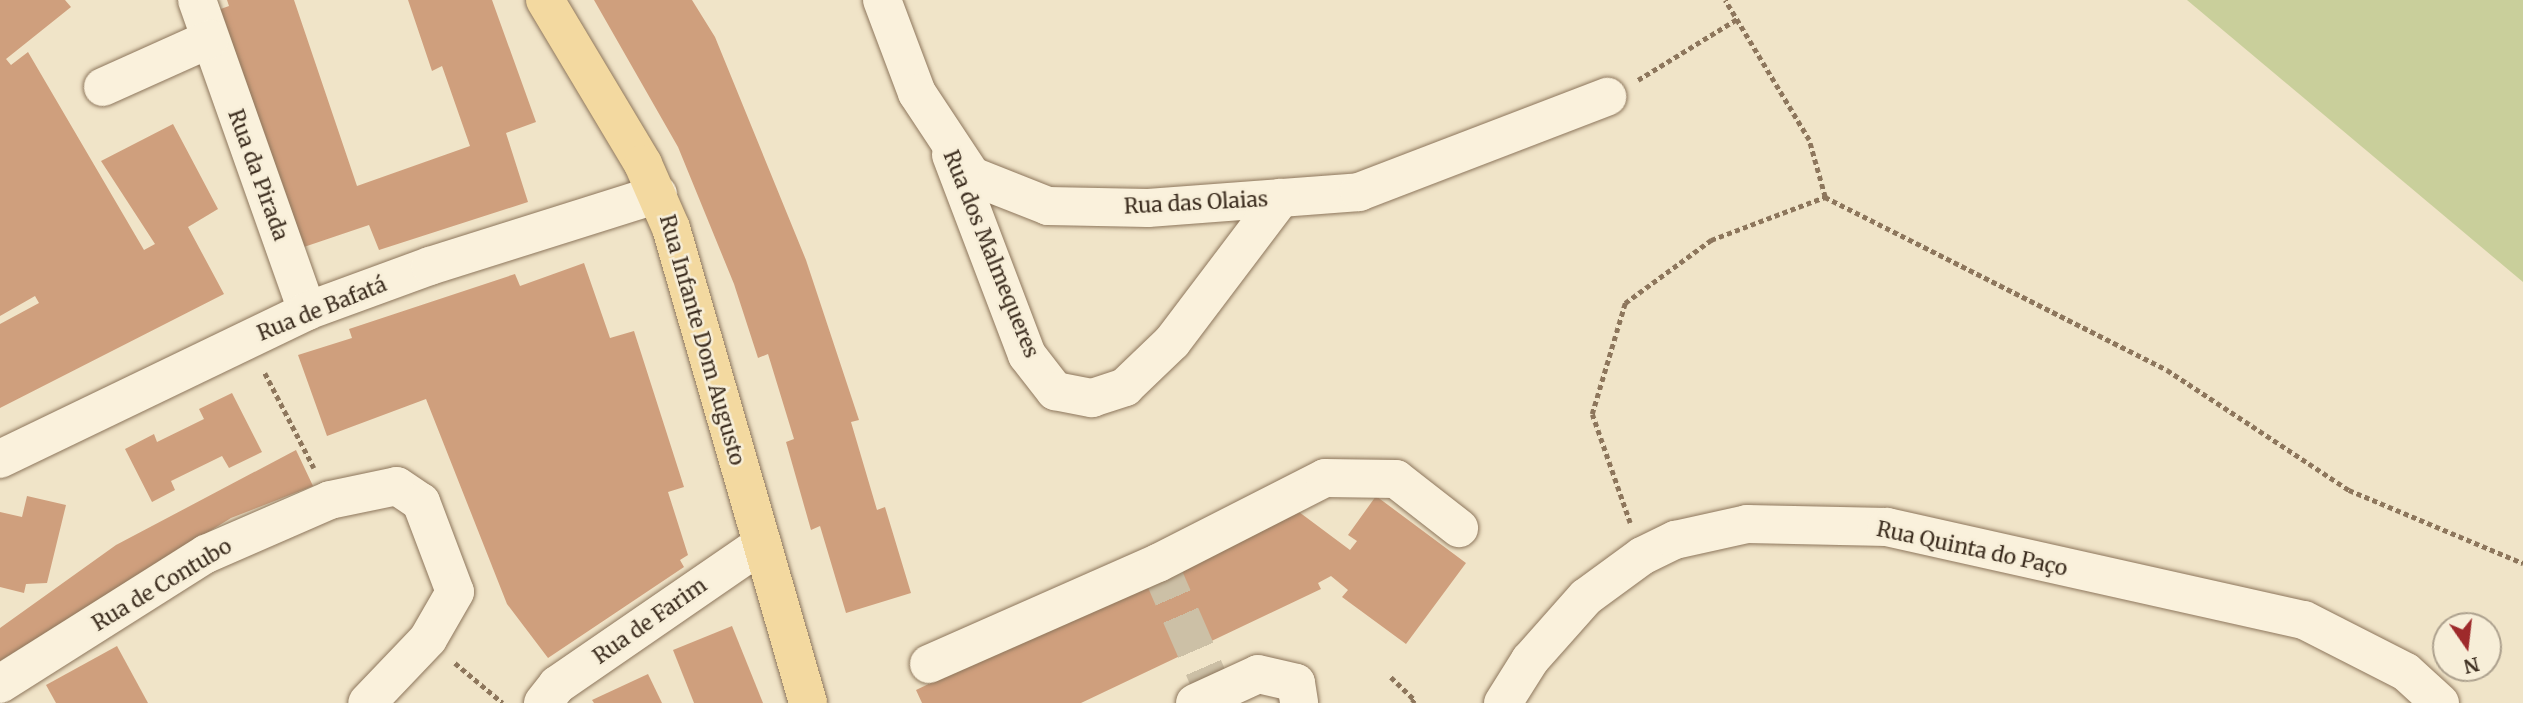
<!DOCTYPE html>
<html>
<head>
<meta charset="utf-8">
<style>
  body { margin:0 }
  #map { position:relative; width:2523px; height:703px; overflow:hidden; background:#f0e4c8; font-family:Merriweather,serif }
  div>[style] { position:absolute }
  .green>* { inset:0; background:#c9cf9b }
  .building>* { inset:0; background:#cf9f7d }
  .minor-tunnel>* { height:38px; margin-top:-19px; transform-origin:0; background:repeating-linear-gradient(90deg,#ccc0a6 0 38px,transparent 0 57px) }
  .path>* { height:4.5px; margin-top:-2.25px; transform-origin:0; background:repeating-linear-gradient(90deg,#8d765c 0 5px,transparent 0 8.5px) }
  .roads { filter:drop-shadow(0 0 2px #8d765c) drop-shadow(0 0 2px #8d765c) }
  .minor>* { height:38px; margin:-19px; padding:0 19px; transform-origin:19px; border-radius:19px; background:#faf1dc }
  .major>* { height:38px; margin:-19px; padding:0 19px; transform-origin:19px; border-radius:19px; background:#f3d9a0 }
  span { translate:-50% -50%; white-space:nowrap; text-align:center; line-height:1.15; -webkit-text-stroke:5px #f7eed8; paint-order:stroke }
  .street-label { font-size:21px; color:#3d2e20 }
  .north { position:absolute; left:2432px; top:612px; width:70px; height:70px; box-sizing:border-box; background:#f7eed8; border:2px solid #ada18e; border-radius:50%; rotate:166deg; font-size:19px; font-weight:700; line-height:28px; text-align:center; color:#3d2e20 }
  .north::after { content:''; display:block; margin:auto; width:24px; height:32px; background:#9e2a2b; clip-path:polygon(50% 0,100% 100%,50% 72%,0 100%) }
</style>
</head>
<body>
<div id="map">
  <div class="green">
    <div style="clip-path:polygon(2187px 0,2523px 0,2523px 282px)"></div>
  </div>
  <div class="building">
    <div style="clip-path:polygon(0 0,65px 0,71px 7px,6px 59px,11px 65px,28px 52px,144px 250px,155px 244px,101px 161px,173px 124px,218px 209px,188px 227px,224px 294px,0 408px,0 324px,39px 303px,35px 296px,0 316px)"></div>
    <div style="clip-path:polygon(227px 0,294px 0,357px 186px,470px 146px,442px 66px,432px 71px,408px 0,492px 0,536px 122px,506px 133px,528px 202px,379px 250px,369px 225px,298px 249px,218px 10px,229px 6px)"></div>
    <div style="clip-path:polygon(594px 0,692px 0,715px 37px,806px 260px,859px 420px,851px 422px,877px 510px,885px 507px,911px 593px,846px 613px,820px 526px,811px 530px,786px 442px,794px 439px,768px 354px,758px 358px,734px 284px,678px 147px)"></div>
    <div style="clip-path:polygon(584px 263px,610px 338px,634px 331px,684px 487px,668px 492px,688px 555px,680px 560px,684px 567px,548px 658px,507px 604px,426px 399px,327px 436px,298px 355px,352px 338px,349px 329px,515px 274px,520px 286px)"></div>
    <div style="clip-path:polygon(232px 393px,262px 452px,229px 468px,222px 456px,171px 481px,175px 490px,152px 502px,125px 449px,154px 434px,157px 442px,204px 419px,199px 409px)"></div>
    <div style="clip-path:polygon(296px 450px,313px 486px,231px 518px,0 661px,0 628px,116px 545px)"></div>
    <div style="clip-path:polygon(27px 496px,66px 505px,47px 583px,26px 584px,24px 593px,0 587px,0 512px,22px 517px)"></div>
    <div style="clip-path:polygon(1376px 496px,1466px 563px,1406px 644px,1342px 597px,1348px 590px,1331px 576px,1318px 583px,1321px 589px,1081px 703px,922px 703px,916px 690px,1295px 509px,1350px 550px,1357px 541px,1348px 535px)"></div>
    <div style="clip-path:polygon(732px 626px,763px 703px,694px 703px,673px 650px)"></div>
    <div style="clip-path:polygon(117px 646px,148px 703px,56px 703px,46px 685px)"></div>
    <div style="clip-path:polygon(648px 674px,662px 703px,594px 703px,592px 700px)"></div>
  </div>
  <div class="minor-tunnel">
    <div style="left:1158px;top:563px;width:143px;rotate:66.5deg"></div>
  </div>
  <div class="path">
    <div style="left:1638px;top:80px;width:116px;rotate:-31.6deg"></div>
    <div style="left:1825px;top:197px;width:383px;rotate:26.8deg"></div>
    <div style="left:2167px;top:370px;width:218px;rotate:33.4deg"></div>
    <div style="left:2349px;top:490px;width:189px;rotate:22.8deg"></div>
    <div style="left:265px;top:373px;width:107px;rotate:62.7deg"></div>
    <div style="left:1630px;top:523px;width:115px;rotate:-109.2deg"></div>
    <div style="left:1592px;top:414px;width:116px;rotate:-73.4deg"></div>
    <div style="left:1625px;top:303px;width:107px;rotate:-36.2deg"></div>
    <div style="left:1711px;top:240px;width:122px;rotate:-20.7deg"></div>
    <div style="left:1825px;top:197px;width:59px;rotate:-105.7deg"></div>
    <div style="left:1809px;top:140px;width:163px;rotate:-121deg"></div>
    <div style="left:455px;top:663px;width:62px;rotate:39.8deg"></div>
    <div style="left:1391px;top:677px;width:33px;rotate:44deg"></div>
    <div style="left:1415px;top:700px;width:4px;rotate:135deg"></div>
  </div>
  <div class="roads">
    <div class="minor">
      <div style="left:197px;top:0;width:330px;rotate:70.5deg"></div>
      <div style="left:882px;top:0;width:99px;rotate:69.4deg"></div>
      <div style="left:917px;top:93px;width:100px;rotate:56.5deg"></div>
      <div style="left:972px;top:176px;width:82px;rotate:21.5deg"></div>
      <div style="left:1048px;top:206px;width:100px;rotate:1.1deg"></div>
      <div style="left:1148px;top:208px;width:212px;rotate:-4.3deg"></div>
      <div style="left:1359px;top:192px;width:266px;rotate:-21deg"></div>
      <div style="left:103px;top:87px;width:117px;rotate:-24.2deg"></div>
      <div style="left:951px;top:155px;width:214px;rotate:69.2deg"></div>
      <div style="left:1027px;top:355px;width:46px;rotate:52.1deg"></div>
      <div style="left:1055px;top:391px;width:38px;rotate:11deg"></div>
      <div style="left:1092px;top:398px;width:35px;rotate:-18deg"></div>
      <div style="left:1125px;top:387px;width:65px;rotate:-43.8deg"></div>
      <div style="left:1172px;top:342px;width:181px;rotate:-52.9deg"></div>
      <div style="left:0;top:459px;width:341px;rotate:-25.7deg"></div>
      <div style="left:307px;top:311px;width:131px;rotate:-20.1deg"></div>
      <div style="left:430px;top:266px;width:239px;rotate:-17.5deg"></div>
      <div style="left:929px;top:664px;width:250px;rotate:-23.8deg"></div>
      <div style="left:1158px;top:563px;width:187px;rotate:-27deg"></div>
      <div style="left:1325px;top:478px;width:71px;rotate:0.8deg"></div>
      <div style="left:1396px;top:479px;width:80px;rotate:37.9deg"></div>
      <div style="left:0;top:684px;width:244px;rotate:-32.3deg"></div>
      <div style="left:206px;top:554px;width:135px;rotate:-23.5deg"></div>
      <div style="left:330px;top:500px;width:68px;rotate:-11.8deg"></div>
      <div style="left:397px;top:486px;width:29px;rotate:34deg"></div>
      <div style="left:421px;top:502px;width:96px;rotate:69.3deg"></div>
      <div style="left:455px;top:592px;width:54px;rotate:119.9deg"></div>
      <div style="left:428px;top:639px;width:88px;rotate:133.6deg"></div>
      <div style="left:543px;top:703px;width:23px;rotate:-52deg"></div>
      <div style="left:557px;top:685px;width:249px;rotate:-34.5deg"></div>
      <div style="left:1195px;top:703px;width:69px;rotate:-24.7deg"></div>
      <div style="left:1258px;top:674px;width:39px;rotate:13deg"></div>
      <div style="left:1296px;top:683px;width:20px;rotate:81deg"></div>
      <div style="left:1503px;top:703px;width:51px;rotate:-57.9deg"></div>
      <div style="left:1530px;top:660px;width:84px;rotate:-48.4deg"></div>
      <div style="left:1586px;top:597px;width:69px;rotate:-36.2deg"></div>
      <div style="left:1642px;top:556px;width:37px;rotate:-26deg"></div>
      <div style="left:1675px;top:540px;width:74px;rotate:-12.5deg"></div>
      <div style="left:1747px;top:524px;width:140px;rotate:1.2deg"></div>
      <div style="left:1887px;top:527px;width:427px;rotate:12.6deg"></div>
      <div style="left:2304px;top:620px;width:114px;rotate:27deg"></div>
      <div style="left:2406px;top:672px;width:46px;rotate:42.4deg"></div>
    </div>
    <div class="major">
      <div style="left:545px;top:0;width:191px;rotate:59.1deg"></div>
      <div style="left:643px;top:164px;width:70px;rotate:66.4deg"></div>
      <div style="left:671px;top:228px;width:494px;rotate:73.9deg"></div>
    </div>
  </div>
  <div class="street-label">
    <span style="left:258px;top:175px;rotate:70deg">Rua da Pirada</span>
    <span style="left:1196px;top:203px;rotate:-3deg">Rua das Olaias</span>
    <span style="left:991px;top:254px;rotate:68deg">Rua dos Malmequeres</span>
    <span style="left:322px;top:309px;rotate:-22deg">Rua de Bafatá</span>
    <span style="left:702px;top:340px;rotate:74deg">Rua Infante Dom Augusto</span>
    <span style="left:1972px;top:549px;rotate:12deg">Rua Quinta do Paço</span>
    <span style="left:162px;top:585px;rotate:-31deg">Rua de Contubo</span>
    <span style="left:650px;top:621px;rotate:-35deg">Rua de Farim</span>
  </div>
  <div class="north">N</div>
</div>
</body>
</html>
